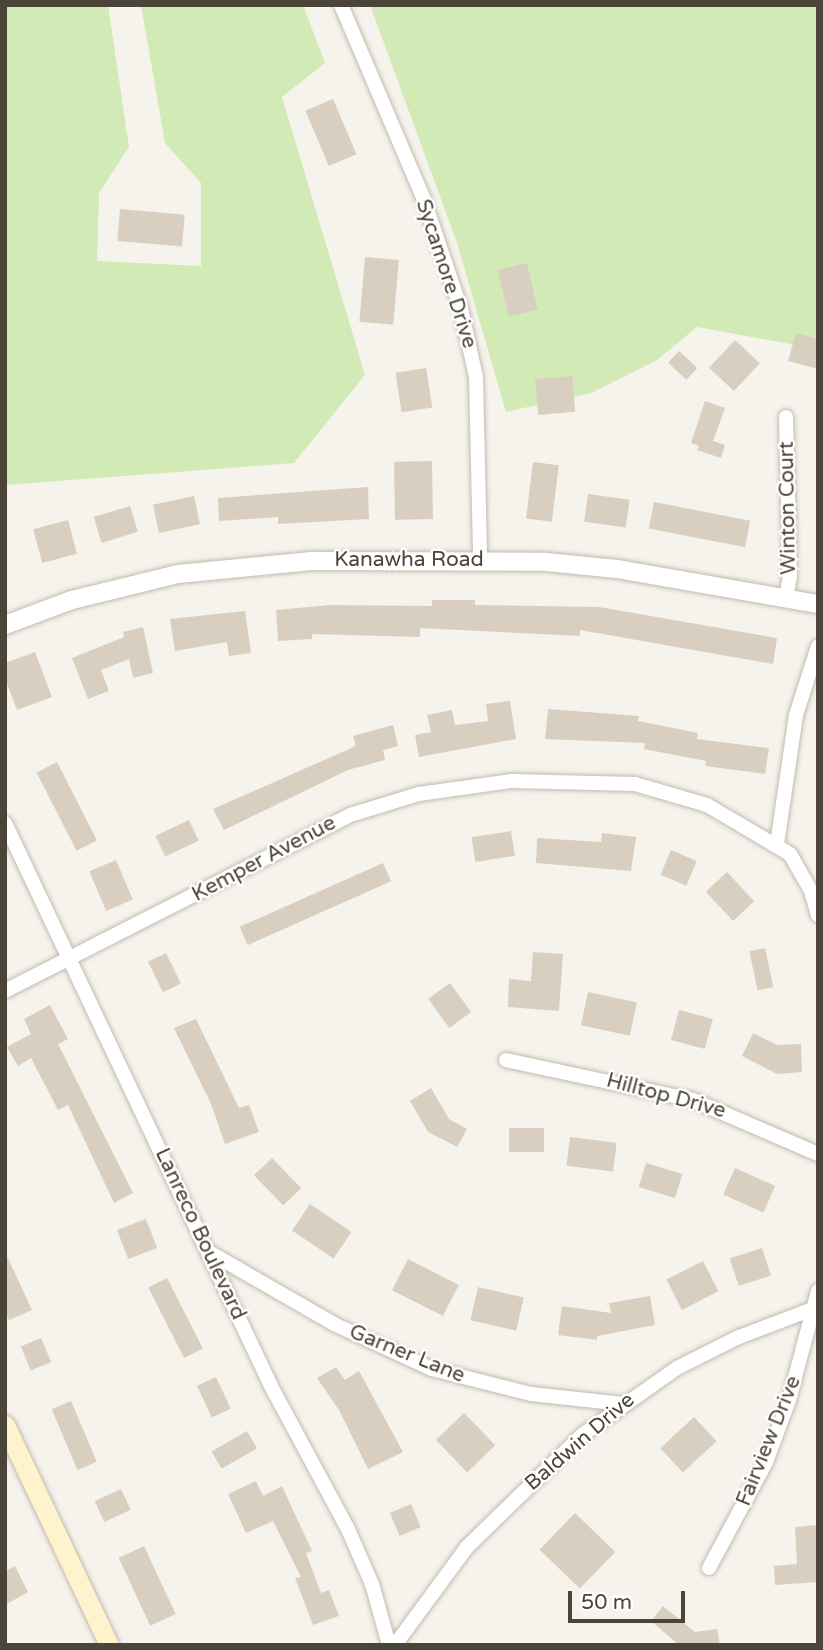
<!DOCTYPE html>
<html>
<head>
<meta charset="utf-8">
<style>
  body { margin:0 }
  #map { position:relative; width:823px; height:1650px; overflow:hidden; background:#f6f3ec; font-family:"Varela Round",sans-serif }
  div>[style] { position:absolute }
  .green>* { inset:0; background:#d2eab5 }
  .building>* { inset:0; background:#d8cfc1; transform-origin:0 0 }
  .roads { filter:drop-shadow(0 0 2px #c2bbae) drop-shadow(0 0 2px #c2bbae) }
  .minor>* { height:14px; margin:-7px; padding:0 7px; transform-origin:7px; border-radius:7px; background:#fff }
  .tertiary>* { height:18px; margin:-9px; padding:0 9px; transform-origin:9px; border-radius:9px; background:#fff }
  .secondary>* { height:19px; margin:-9.5px; padding:0 9.5px; transform-origin:9.5px; border-radius:9.5px; background:#fff3cd }
  span { translate:-50% -50%; white-space:nowrap; text-align:center; line-height:1.15; -webkit-text-stroke:5px #fff; paint-order:stroke }
  .street-label { font-size:21px; color:#4b4439 }
  .frame { position:absolute; inset:0; border:7px solid #4b4439; pointer-events:none }
  .scale { position:absolute; left:568px; top:1591px; width:117px; height:32px; box-sizing:border-box; border:4px solid #4b4439; border-top:0; padding-left:9px; font-size:21px; line-height:24px; white-space:nowrap; color:#4b4439; -webkit-text-stroke:5px #fff; paint-order:stroke }
</style>
</head>
<body>
<div id="map">
  <div class="green">
    <div style="clip-path:polygon(5px 5px,108px 5px,129px 147px,99px 193px,97px 261px,201px 266px,201px 183px,165px 143px,141px 5px,303px 5px,325px 63px,282px 97px,365px 375px,294px 463px,5px 485px)"></div>
    <div style="clip-path:polygon(370px 5px,818px 5px,818px 349px,697px 327px,657px 360px,591px 393px,506px 412px,457px 243px)"></div>
  </div>
  <div class="building">
    <div style="left:333px;top:99px;width:60px;height:30px;rotate:67deg"></div>
    <div style="left:120px;top:209px;width:65px;height:32px;rotate:5deg"></div>
    <div style="left:365px;top:257px;width:34px;height:65px;rotate:5deg"></div>
    <div style="left:527px;top:263px;width:48px;height:30px;rotate:77deg"></div>
    <div style="clip-path:polygon(796px 333px,818px 339px,818px 369px,788px 361px)"></div>
    <div style="left:735px;top:340px;width:34px;height:38px;rotate:43deg"></div>
    <div style="left:679px;top:351px;width:25px;height:16px;rotate:43deg"></div>
    <div style="left:426px;top:368px;width:40px;height:31px;rotate:81deg"></div>
    <div style="left:572px;top:376px;width:36px;height:37px;rotate:85deg"></div>
    <div style="clip-path:polygon(705px 401px,725px 408px,713px 441px,725px 445px,721px 458px,697px 450px,699px 446px,691px 443px)"></div>
    <div style="left:432px;top:461px;width:58px;height:38px;rotate:89deg"></div>
    <div style="left:533px;top:462px;width:26px;height:57px;rotate:7deg"></div>
    <div style="clip-path:polygon(368px 487px,369px 519px,278px 524px,278px 517px,219px 521px,218px 498px)"></div>
    <div style="left:588px;top:494px;width:42px;height:28px;rotate:8deg"></div>
    <div style="left:194px;top:496px;width:29px;height:42px;rotate:78deg"></div>
    <div style="left:654px;top:502px;width:98px;height:27px;rotate:11deg"></div>
    <div style="left:130px;top:506px;width:27px;height:38px;rotate:73deg"></div>
    <div style="left:68px;top:520px;width:35px;height:36px;rotate:75deg"></div>
    <div style="clip-path:polygon(432px 600px,475px 600px,475px 605px,599px 607px,777px 638px,773px 664px,580px 630px,580px 636px,420px 628px,420px 637px,312px 634px,312px 639px,278px 641px,276px 610px,330px 605px,432px 606px)"></div>
    <div style="clip-path:polygon(245px 611px,251px 653px,229px 656px,227px 642px,175px 651px,170px 619px)"></div>
    <div style="clip-path:polygon(143px 627px,153px 673px,133px 678px,129px 659px,101px 670px,109px 691px,88px 699px,72px 658px,124px 637px,123px 632px)"></div>
    <div style="clip-path:polygon(35px 652px,52px 697px,17px 710px,5px 678px,5px 663px)"></div>
    <div style="clip-path:polygon(510px 701px,516px 739px,419px 757px,415px 735px,431px 732px,427px 715px,452px 710px,455px 725px,488px 721px,486px 704px)"></div>
    <div style="clip-path:polygon(548px 709px,639px 716px,638px 721px,698px 733px,697px 739px,769px 748px,765px 774px,705px 766px,706px 761px,644px 749px,645px 743px,545px 739px)"></div>
    <div style="clip-path:polygon(393px 725px,398px 746px,383px 750px,385px 760px,348px 770px,224px 830px,213px 809px,356px 746px,353px 736px)"></div>
    <div style="left:57px;top:762px;width:88px;height:23px;rotate:63deg"></div>
    <div style="left:189px;top:820px;width:23px;height:37px;rotate:65deg"></div>
    <div style="left:511px;top:831px;width:25px;height:40px;rotate:81deg"></div>
    <div style="clip-path:polygon(602px 833px,636px 837px,631px 871px,536px 863px,537px 838px,601px 842px)"></div>
    <div style="left:671px;top:850px;width:28px;height:27px;rotate:23deg"></div>
    <div style="left:116px;top:860px;width:43px;height:29px;rotate:67deg"></div>
    <div style="left:383px;top:863px;width:20px;height:157px;rotate:66deg"></div>
    <div style="left:727px;top:872px;width:40px;height:29px;rotate:47deg"></div>
    <div style="left:765px;top:948px;width:40px;height:16px;rotate:78deg"></div>
    <div style="clip-path:polygon(533px 952px,563px 954px,559px 1011px,508px 1007px,509px 979px,531px 981px)"></div>
    <div style="left:166px;top:953px;width:34px;height:20px;rotate:64deg"></div>
    <div style="left:450px;top:983px;width:36px;height:27px;rotate:54deg"></div>
    <div style="left:588px;top:992px;width:50px;height:34px;rotate:12deg"></div>
    <div style="clip-path:polygon(50px 1005px,68px 1039px,58px 1044px,133px 1193px,114px 1203px,68px 1105px,58px 1110px,31px 1058px,18px 1066px,7px 1047px,31px 1034px,24px 1019px)"></div>
    <div style="left:679px;top:1010px;width:35px;height:31px;rotate:15deg"></div>
    <div style="clip-path:polygon(196px 1019px,239px 1108px,249px 1105px,259px 1132px,225px 1144px,211px 1104px,174px 1028px)"></div>
    <div style="clip-path:polygon(753px 1033px,777px 1045px,801px 1044px,802px 1072px,777px 1074px,742px 1056px)"></div>
    <div style="clip-path:polygon(431px 1088px,449px 1119px,467px 1129px,457px 1147px,428px 1132px,410px 1101px)"></div>
    <div style="left:544px;top:1128px;width:24px;height:35px;rotate:90deg"></div>
    <div style="left:570px;top:1137px;width:47px;height:29px;rotate:7deg"></div>
    <div style="left:272px;top:1158px;width:42px;height:25px;rotate:46deg"></div>
    <div style="left:646px;top:1163px;width:38px;height:25px;rotate:17deg"></div>
    <div style="left:735px;top:1168px;width:44px;height:29px;rotate:24deg"></div>
    <div style="left:310px;top:1204px;width:50px;height:32px;rotate:34deg"></div>
    <div style="left:146px;top:1219px;width:31px;height:31px;rotate:69deg"></div>
    <div style="left:762px;top:1248px;width:29px;height:34px;rotate:72deg"></div>
    <div style="clip-path:polygon(5px 1252px,32px 1310px,9px 1320px,5px 1311px)"></div>
    <div style="left:408px;top:1259px;width:57px;height:35px;rotate:27deg"></div>
    <div style="left:703px;top:1261px;width:34px;height:41px;rotate:63deg"></div>
    <div style="left:167px;top:1278px;width:79px;height:21px;rotate:63deg"></div>
    <div style="left:478px;top:1287px;width:47px;height:34px;rotate:13deg"></div>
    <div style="clip-path:polygon(650px 1296px,655px 1325px,597px 1336px,597px 1340px,558px 1335px,562px 1306px,611px 1313px,609px 1303px)"></div>
    <div style="left:41px;top:1338px;width:26px;height:22px;rotate:67deg"></div>
    <div style="clip-path:polygon(336px 1367px,345px 1380px,359px 1371px,403px 1452px,368px 1469px,339px 1410px,317px 1378px)"></div>
    <div style="left:216px;top:1377px;width:35px;height:21px;rotate:65deg"></div>
    <div style="left:71px;top:1401px;width:66px;height:21px;rotate:67deg"></div>
    <div style="left:464px;top:1413px;width:45px;height:39px;rotate:46deg"></div>
    <div style="left:694px;top:1417px;width:33px;height:46px;rotate:47deg"></div>
    <div style="left:247px;top:1431px;width:20px;height:41px;rotate:60deg"></div>
    <div style="clip-path:polygon(256px 1481px,263px 1496px,282px 1486px,312px 1551px,306px 1553px,321px 1593px,329px 1590px,339px 1616px,313px 1625px,295px 1578px,301px 1577px,273px 1521px,246px 1533px,228px 1494px)"></div>
    <div style="left:121px;top:1489px;width:23px;height:29px;rotate:65deg"></div>
    <div style="left:411px;top:1504px;width:25px;height:23px;rotate:67deg"></div>
    <div style="left:575px;top:1513px;width:56px;height:51px;rotate:44deg"></div>
    <div style="clip-path:polygon(818px 1525px,818px 1582px,775px 1585px,774px 1566px,797px 1564px,795px 1527px)"></div>
    <div style="left:144px;top:1546px;width:75px;height:28px;rotate:65deg"></div>
    <div style="clip-path:polygon(15px 1566px,28px 1592px,5px 1605px,5px 1571px)"></div>
    <div style="clip-path:polygon(663px 1606px,695px 1632px,717px 1629px,720px 1645px,679px 1645px,651px 1621px)"></div>
  </div>
  <div class="roads">
    <div class="minor">
      <div style="left:341px;top:5px;width:212px;rotate:66.9deg"></div>
      <div style="left:424px;top:200px;width:115px;rotate:71.3deg"></div>
      <div style="left:461px;top:309px;width:70px;rotate:77.6deg"></div>
      <div style="left:476px;top:377px;width:181px;rotate:88.7deg"></div>
      <div style="left:786px;top:417px;width:159px;rotate:88.6deg"></div>
      <div style="left:790px;top:576px;width:23px;rotate:100deg"></div>
      <div style="left:5px;top:823px;width:625px;rotate:64.71deg"></div>
      <div style="left:272px;top:1388px;width:158px;rotate:61.7deg"></div>
      <div style="left:347px;top:1527px;width:62px;rotate:66.3deg"></div>
      <div style="left:372px;top:1584px;width:63px;rotate:74.4deg"></div>
      <div style="left:777px;top:844px;width:130px;rotate:-81.6deg"></div>
      <div style="left:796px;top:715px;width:72px;rotate:-72.3deg"></div>
      <div style="left:5px;top:991px;width:387px;rotate:-27deg"></div>
      <div style="left:350px;top:815px;width:72px;rotate:-16.9deg"></div>
      <div style="left:419px;top:794px;width:94px;rotate:-8deg"></div>
      <div style="left:512px;top:781px;width:123px;rotate:1.4deg"></div>
      <div style="left:635px;top:784px;width:75px;rotate:16.3deg"></div>
      <div style="left:707px;top:805px;width:96px;rotate:30.6deg"></div>
      <div style="left:790px;top:854px;width:43px;rotate:60.4deg"></div>
      <div style="left:811px;top:891px;width:25px;rotate:74deg"></div>
      <div style="left:506px;top:1060px;width:191px;rotate:12.1deg"></div>
      <div style="left:693px;top:1100px;width:136px;rotate:23.4deg"></div>
      <div style="left:209px;top:1252px;width:144px;rotate:29.9deg"></div>
      <div style="left:334px;top:1324px;width:108px;rotate:24.7deg"></div>
      <div style="left:432px;top:1369px;width:102px;rotate:14.2deg"></div>
      <div style="left:531px;top:1394px;width:93px;rotate:6.2deg"></div>
      <div style="left:709px;top:1568px;width:120px;rotate:-61.7deg"></div>
      <div style="left:766px;top:1462px;width:66px;rotate:-69.6deg"></div>
      <div style="left:789px;top:1400px;width:113px;rotate:-75.1deg"></div>
      <div style="left:395px;top:1645px;width:122px;rotate:-53.7deg"></div>
      <div style="left:467px;top:1547px;width:161px;rotate:-44.2deg"></div>
      <div style="left:582px;top:1435px;width:116px;rotate:-35.2deg"></div>
      <div style="left:677px;top:1368px;width:69px;rotate:-26.6deg"></div>
      <div style="left:739px;top:1337px;width:85px;rotate:-20.8deg"></div>
    </div>
    <div class="tertiary">
      <div style="left:5px;top:625px;width:72px;rotate:-20.5deg"></div>
      <div style="left:72px;top:600px;width:109px;rotate:-13.8deg"></div>
      <div style="left:178px;top:574px;width:134px;rotate:-5.6deg"></div>
      <div style="left:311px;top:561px;width:236px;rotate:0.2deg"></div>
      <div style="left:547px;top:562px;width:70px;rotate:5.7deg"></div>
      <div style="left:617px;top:569px;width:204px;rotate:9.9deg"></div>
    </div>
    <div class="secondary">
      <div style="left:5px;top:1425px;width:243px;rotate:64.7deg"></div>
    </div>
  </div>
  <div class="street-label">
    <span style="left:446px;top:274px;rotate:72deg">Sycamore Drive</span>
    <span style="left:788px;top:508px;rotate:-91deg">Winton Court</span>
    <span style="left:409px;top:560px">Kanawha Road</span>
    <span style="left:264px;top:859px;rotate:-28deg">Kemper Avenue</span>
    <span style="left:666px;top:1096px;rotate:15deg">Hilltop Drive</span>
    <span style="left:200px;top:1234px;rotate:65deg">Lanreco Boulevard</span>
    <span style="left:407px;top:1354px;rotate:22deg">Garner Lane</span>
    <span style="left:769px;top:1441px;rotate:-68deg">Fairview Drive</span>
    <span style="left:580px;top:1442px;rotate:-41deg">Baldwin Drive</span>
  </div>
  <div class="frame"></div>
  <div class="scale">50 m</div>
</div>
</body>
</html>
